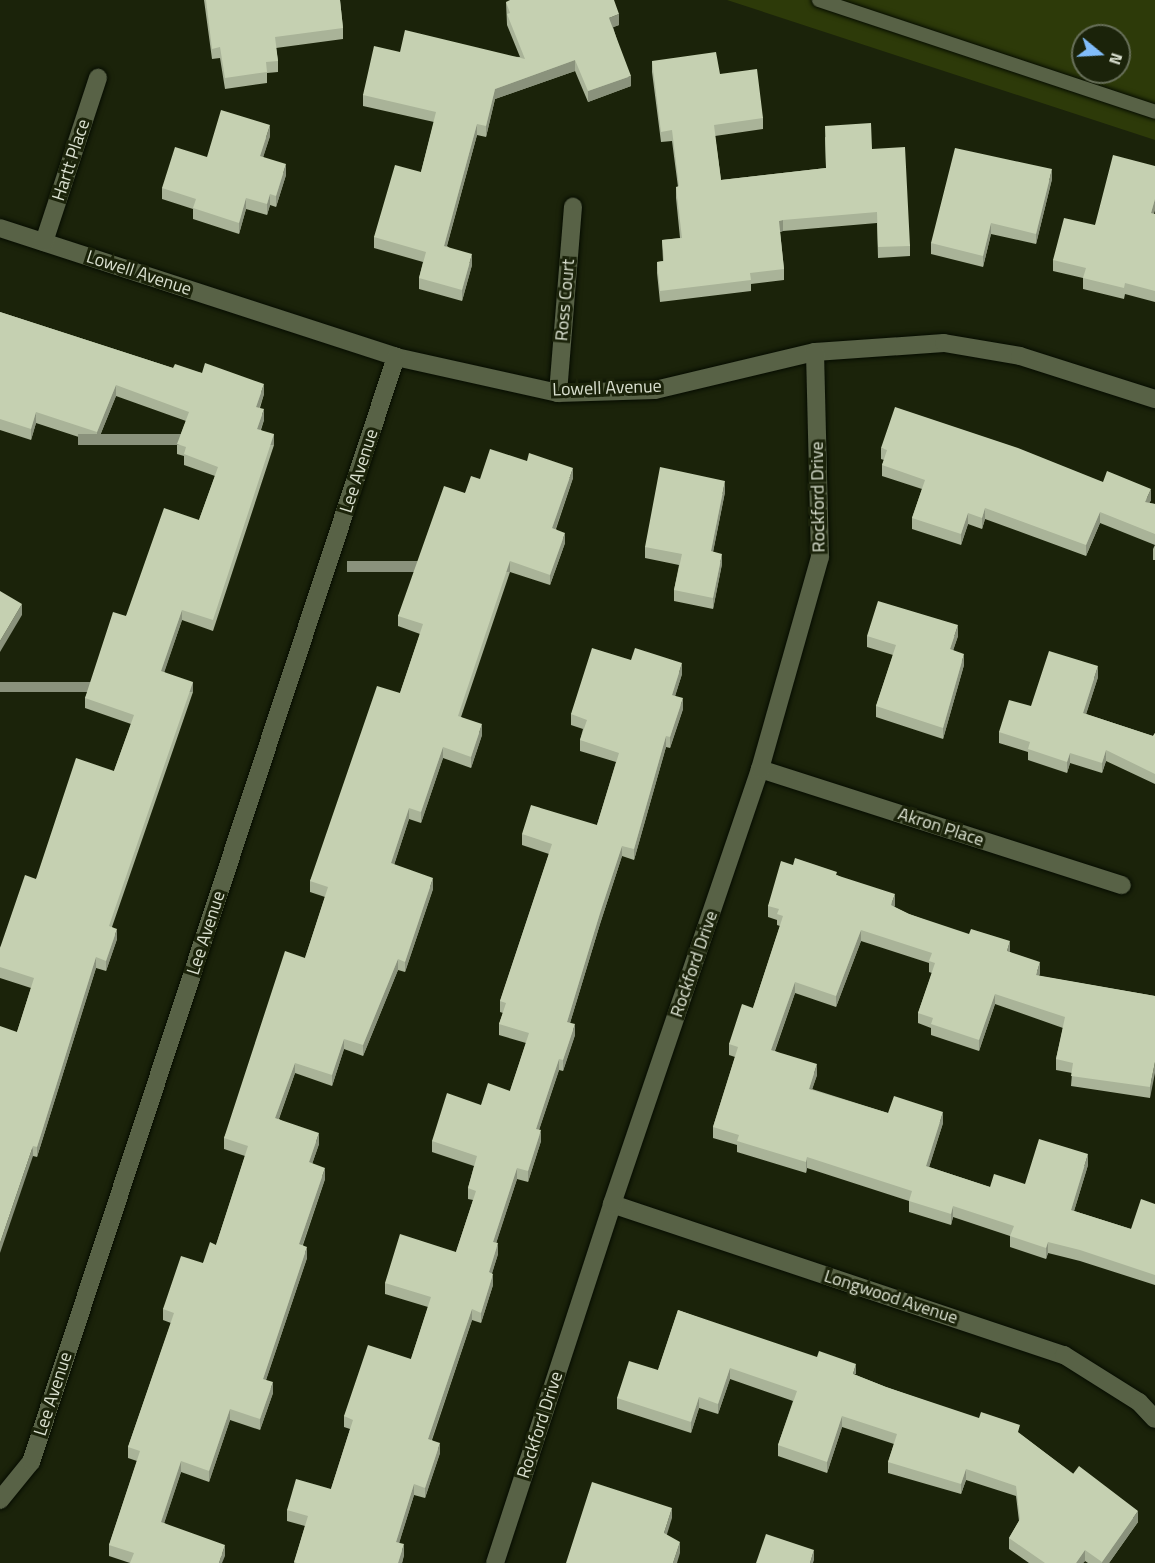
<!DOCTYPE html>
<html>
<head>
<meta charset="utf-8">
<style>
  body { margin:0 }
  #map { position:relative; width:1155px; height:1563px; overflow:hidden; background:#1b230a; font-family:"Titillium Web",sans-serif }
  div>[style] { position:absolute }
  .green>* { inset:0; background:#2d3a09 }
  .roads { filter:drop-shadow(0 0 2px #060c00) drop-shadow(0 0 2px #060c00) }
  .service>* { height:14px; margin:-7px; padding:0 7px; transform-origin:7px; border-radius:7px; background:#586246 }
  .minor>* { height:18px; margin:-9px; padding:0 9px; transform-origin:9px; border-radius:9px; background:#586246 }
  .wall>* { inset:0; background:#a9b398 }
  .shaded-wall>* { inset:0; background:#8a927c; transform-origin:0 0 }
  .building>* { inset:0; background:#c5d0b1 }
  span { translate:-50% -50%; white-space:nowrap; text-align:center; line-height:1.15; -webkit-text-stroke:6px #1b230a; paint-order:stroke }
  .street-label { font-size:18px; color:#dae0d0 }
  .north { position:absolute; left:1071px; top:24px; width:60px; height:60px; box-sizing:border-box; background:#1b230a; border:2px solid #676f59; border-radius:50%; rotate:108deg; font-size:16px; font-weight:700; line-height:24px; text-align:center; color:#dae0d0 }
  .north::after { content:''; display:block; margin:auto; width:21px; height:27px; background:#81bdfa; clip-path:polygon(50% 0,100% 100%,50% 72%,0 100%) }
</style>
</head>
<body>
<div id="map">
  <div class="green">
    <div style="clip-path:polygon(evenodd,727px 0,1155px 0,1155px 140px,727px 0,1083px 36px,1119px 36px,1119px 72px,1083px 72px,1083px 36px)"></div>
  </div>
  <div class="roads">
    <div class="service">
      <div style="left:819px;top:0;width:354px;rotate:18.4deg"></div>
    </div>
    <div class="minor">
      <div style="left:0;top:228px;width:416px;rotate:18deg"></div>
      <div style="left:396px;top:357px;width:166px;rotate:12.5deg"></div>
      <div style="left:558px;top:393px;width:97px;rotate:-1.8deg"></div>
      <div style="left:655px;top:390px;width:164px;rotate:-13.4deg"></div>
      <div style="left:815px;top:352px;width:129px;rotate:-4deg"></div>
      <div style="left:944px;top:343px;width:77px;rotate:9.7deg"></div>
      <div style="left:1020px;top:356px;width:142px;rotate:17.7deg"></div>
      <div style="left:44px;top:242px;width:173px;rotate:-71.8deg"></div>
      <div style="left:558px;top:393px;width:187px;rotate:-85.4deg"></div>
      <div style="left:760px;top:769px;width:380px;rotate:17.8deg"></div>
      <div style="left:612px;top:1204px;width:477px;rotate:18.5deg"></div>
      <div style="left:1064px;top:1355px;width:89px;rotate:32.1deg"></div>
      <div style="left:1139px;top:1402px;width:23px;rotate:47deg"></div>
      <div style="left:0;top:1500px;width:49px;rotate:-50.8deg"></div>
      <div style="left:31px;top:1462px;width:1164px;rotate:-71.72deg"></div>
      <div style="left:495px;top:1563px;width:378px;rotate:-71.9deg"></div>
      <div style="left:612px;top:1204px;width:459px;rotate:-71.2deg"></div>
      <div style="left:760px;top:769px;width:220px;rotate:-74.2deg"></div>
      <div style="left:820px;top:557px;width:205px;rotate:-91.4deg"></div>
    </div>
  </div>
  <div class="wall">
    <div style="clip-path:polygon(204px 0,340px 0,343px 28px,343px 39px,276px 48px,278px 61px,278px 72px,267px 73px,267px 83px,225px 89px,220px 58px,212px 59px)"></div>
    <div style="clip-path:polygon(506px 2px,619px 25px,613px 27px,631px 86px,588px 102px,575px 71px,495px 99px,486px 137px,477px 135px,447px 246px,472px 265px,462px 301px,419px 289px,419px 278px,423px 262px,374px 248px,374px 237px,421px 172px,434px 122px,363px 106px,363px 95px,400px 52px,520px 57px,507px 25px)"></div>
    <div style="clip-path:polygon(652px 61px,720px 74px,763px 118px,763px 129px,715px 136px,721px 180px,826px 168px,825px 137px,872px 149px,910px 246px,910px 256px,878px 258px,877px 223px,783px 231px,780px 232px,784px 269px,784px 280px,751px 284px,751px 291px,660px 302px,657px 273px,657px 262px,663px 261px,662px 240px,680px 238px,676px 198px,676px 187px,678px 187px,672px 141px,661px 142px,652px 72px)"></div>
    <div style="clip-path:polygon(270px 136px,263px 157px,286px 175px,276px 207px,270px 205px,267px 215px,246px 209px,239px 234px,193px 219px,193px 209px,162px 199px,162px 188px,207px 157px)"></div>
    <div style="clip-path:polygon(1155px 166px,1155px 209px,1154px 214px,1155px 214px,1155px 302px,1125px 294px,1124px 299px,1083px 289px,1083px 278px,1053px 271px,1053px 260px,1095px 225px)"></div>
    <div style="clip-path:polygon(1052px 179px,1036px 244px,991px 234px,983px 267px,931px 254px,931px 243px)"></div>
    <div style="clip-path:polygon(0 312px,173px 368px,202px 373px,264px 394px,260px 408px,264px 420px,261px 430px,274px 445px,213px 631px,182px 620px,164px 672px,193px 692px,112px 927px,117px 939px,106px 971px,96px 968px,37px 1157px,33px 1156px,17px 1032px,31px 988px,0 978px,0 948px,36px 879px,114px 771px,131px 724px,85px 708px,85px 698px,126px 616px,199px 520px,215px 476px,184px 465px,184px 456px,177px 454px,177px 444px,186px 421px,116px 396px,97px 443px,36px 423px,31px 440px,0 430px)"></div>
    <div style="clip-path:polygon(881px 448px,1103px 482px,1151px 500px,1149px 503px,1155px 504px,1155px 560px,1153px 560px,1153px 549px,1155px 545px,1100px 523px,1086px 556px,985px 519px,982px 529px,968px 524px,961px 545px,912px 529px,912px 518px,922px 489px,882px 476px,882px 465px,884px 460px,881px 459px)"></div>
    <div style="clip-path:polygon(573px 478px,556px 529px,565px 543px,550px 585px,510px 572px,461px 717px,482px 735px,471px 768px,443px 758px,421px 823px,409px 819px,394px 865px,433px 889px,405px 972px,398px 970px,363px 1056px,344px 1049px,332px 1086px,295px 1073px,279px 1119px,319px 1144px,312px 1164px,325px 1179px,303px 1245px,307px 1258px,266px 1380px,273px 1393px,260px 1430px,230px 1420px,209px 1482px,181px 1472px,164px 1523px,225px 1556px,130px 1563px,109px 1556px,109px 1545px,137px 1461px,128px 1458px,128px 1447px,171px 1323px,163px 1320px,163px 1309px,203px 1263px,216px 1245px,245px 1156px,224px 1149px,224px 1138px,305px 958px,325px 897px,310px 892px,310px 881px,400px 693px,420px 634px,398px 626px,398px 616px,465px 493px,480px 479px)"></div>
    <div style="clip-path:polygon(725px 492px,713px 552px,722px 564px,713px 609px,674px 601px,674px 590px,679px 565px,645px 558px,645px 547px)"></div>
    <div style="clip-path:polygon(867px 636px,958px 636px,953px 650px,964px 665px,943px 739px,876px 717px,876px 706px,893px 655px,867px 647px)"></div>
    <div style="clip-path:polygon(631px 660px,682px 674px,675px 696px,683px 709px,670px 748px,666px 747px,634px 860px,622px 856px,600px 924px,570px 1023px,575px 1035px,563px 1071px,559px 1070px,539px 1130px,541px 1141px,528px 1182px,517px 1179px,496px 1243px,498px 1254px,492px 1273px,493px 1285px,481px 1323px,472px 1320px,432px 1440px,440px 1453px,425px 1498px,414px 1495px,399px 1543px,404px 1555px,402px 1563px,294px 1563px,305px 1526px,287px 1521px,287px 1510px,331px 1489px,350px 1429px,344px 1427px,344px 1416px,411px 1359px,428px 1307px,385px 1294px,385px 1283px,456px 1252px,473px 1200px,468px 1199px,468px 1188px,474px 1166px,432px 1152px,432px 1141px,481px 1105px,510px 1091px,526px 1043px,499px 1035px,499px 1024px,503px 1013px,500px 1012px,500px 1001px,549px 854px,522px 845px,522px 834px,597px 825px,616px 762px,580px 751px,580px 740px,583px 729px,571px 725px,571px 714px)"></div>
    <div style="clip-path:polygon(1098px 677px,1086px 714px,1153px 736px,1155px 733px,1155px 784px,1106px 761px,1102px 773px,1070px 763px,1067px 773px,1028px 760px,1028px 752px,999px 743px,999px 732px,1031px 706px)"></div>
    <div style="clip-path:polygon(793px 865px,837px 875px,895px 905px,894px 907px,909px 914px,1010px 952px,1040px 973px,1039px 976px,1155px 996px,1150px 1098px,1071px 1086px,1072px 1073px,1056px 1070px,1056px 1059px,1063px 1028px,995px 1004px,979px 1051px,931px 1035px,931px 1028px,918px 1023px,918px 1013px,932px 973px,929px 972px,929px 963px,861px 941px,836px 1007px,795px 993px,775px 1051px,817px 1075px,812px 1089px,888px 1113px,943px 1123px,929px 1167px,990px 1187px,1025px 1184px,1088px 1165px,1074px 1211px,1131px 1229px,1155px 1204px,1155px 1285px,1080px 1261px,1048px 1253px,1046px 1259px,1010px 1247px,1010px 1236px,953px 1217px,951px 1225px,909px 1212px,909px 1201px,807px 1168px,806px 1173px,737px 1152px,737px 1145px,713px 1138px,713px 1127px,735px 1057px,729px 1055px,729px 1044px,753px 1008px,780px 926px,777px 925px,777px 920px,768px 917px,768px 906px)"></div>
    <div style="clip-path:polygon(678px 1310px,856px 1375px,886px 1387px,1020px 1434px,1138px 1522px,1109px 1563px,1088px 1563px,1085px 1561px,1083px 1563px,1029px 1563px,1009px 1549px,1009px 1538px,1019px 1521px,1016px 1496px,966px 1480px,961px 1494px,888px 1473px,888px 1462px,894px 1444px,842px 1427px,827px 1473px,778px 1456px,778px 1445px,793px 1401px,730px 1379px,718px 1414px,699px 1408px,691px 1433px,617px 1409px,617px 1398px,658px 1370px)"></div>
  </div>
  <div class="shaded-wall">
    <div style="clip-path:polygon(619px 14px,619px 25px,609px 29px,609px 18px)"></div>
    <div style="clip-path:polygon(575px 60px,575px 71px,495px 99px,486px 137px,486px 126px,495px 89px)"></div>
    <div style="clip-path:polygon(631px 76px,631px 86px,588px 102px,588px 91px)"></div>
    <div style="clip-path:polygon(477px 124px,477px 135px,444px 256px,444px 246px)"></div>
    <div style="clip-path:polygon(270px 125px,270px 136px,260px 167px,260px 156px)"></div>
    <div style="clip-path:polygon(286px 164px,286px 175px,276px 207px,276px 196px)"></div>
    <div style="clip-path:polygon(1052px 169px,1052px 179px,1036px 244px,1036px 234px)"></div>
    <div style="clip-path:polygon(270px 194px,270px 205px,267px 215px,267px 204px)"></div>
    <div style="clip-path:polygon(246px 198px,246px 209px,239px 234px,239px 223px)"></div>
    <div style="clip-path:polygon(1155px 199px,1155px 209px,1151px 224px,1151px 213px)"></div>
    <div style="clip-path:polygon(783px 220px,783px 231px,779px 232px,779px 221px)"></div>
    <div style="clip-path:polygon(991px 223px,991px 234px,983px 267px,983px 256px)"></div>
    <div style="clip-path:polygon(472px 254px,472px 265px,462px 301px,462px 290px)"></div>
    <div style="clip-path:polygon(264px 384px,264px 394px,256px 417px,256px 407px)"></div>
    <div style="clip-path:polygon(116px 385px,116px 396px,97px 443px,97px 432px)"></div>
    <div style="clip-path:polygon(264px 409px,264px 420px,257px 439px,257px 429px)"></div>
    <div style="clip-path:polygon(36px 412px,36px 423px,31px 440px,31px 429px)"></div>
    <div style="left:274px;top:434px;width:11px;height:196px;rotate:90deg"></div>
    <div style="clip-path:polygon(573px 468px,573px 478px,552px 539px,552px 528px)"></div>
    <div style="clip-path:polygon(725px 481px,725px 492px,711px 562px,711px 551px)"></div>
    <div style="clip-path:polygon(1151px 489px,1151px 500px,1145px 513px,1145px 502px)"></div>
    <div style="clip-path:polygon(985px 508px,985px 519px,982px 529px,982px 518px)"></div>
    <div style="clip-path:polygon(1100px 512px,1100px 523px,1086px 556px,1086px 545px)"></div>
    <div style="clip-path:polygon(968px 513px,968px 524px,961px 545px,961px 534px)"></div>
    <div style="clip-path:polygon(565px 533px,565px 543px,550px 585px,550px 575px)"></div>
    <div style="clip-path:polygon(722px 554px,722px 564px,713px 609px,713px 598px)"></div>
    <div style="left:510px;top:561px;width:11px;height:163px;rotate:90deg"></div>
    <div style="clip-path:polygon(22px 604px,22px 615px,0 652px,0 641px)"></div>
    <div style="clip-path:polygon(182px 610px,182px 620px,161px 682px,161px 671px)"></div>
    <div style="clip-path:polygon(958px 625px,958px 636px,950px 660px,950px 649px)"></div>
    <div style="clip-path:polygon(964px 654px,964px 665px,943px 739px,943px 728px)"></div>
    <div style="clip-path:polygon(682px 663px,682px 674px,672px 706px,672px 695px)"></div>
    <div style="clip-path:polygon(1098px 666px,1098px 677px,1083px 724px,1083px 713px)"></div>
    <div style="left:193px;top:682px;width:10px;height:258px;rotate:90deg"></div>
    <div style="clip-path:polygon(683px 698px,683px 709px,670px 748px,670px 737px)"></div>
    <div style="clip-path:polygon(482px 724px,482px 735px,471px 768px,471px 757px)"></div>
    <div style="clip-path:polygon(666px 736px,666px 747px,634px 860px,634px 849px)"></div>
    <div style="clip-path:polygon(443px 747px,443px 758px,421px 823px,421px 812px)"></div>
    <div style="clip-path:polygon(1106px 750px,1106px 761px,1102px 773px,1102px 763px)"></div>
    <div style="clip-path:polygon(1070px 753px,1070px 763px,1067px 773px,1067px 762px)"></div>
    <div style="clip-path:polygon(409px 808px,409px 819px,391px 874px,391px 863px)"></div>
    <div style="clip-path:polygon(622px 846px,622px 856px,600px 924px,567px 1033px,567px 1022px,600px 913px)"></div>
    <div style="clip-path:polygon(433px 878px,433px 889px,405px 972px,405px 962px)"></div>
    <div style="clip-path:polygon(895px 894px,895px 905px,891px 916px,891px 905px)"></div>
    <div style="clip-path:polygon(117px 929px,117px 939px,106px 971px,106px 961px)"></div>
    <div style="clip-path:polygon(861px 930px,861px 941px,836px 1007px,836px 996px)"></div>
    <div style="clip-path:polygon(1010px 941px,1010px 952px,1007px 951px)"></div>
    <div style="clip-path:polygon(96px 957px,96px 968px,37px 1157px,37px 1147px)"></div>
    <div style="clip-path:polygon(398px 959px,398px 970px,363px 1056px,363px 1045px)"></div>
    <div style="clip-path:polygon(1040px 962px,1040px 973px,1036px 986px,1036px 975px)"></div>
    <div style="clip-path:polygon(795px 982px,795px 993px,771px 1061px,771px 1050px)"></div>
    <div style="clip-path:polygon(995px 994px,995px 1004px,979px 1051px,979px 1040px)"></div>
    <div style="clip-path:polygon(575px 1024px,575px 1035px,563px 1071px,563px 1060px)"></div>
    <div style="clip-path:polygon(344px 1039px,344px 1049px,332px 1086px,332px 1075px)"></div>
    <div style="clip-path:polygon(559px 1059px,559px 1070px,536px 1139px,536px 1129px)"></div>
    <div style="clip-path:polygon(1155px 1062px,1155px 1073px,1150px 1098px,1150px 1087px)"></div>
    <div style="clip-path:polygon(295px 1063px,295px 1073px,275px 1129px,275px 1118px)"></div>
    <div style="clip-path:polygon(817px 1064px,817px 1075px,809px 1099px,809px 1089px)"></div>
    <div style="clip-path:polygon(943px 1112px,943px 1123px,926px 1177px,926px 1166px)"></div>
    <div style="clip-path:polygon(541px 1130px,541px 1141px,528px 1182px,528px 1171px)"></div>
    <div style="clip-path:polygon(319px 1133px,319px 1144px,309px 1173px,309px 1162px)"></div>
    <div style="clip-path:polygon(33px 1146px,33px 1156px,0 1253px,0 1243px)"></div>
    <div style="clip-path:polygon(1088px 1154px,1088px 1165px,1071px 1221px,1071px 1210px)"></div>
    <div style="clip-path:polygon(807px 1157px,807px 1168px,806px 1173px,806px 1162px)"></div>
    <div style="clip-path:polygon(325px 1168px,325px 1179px,299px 1255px,299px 1244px)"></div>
    <div style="clip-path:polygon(517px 1168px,517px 1179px,493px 1253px,493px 1242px)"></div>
    <div style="clip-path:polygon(953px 1206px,953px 1217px,951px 1225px,951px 1214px)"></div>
    <div style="clip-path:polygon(1048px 1242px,1048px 1253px,1046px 1259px,1046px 1248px)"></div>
    <div style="clip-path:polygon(498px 1243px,498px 1254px,489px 1283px,489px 1272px)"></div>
    <div style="clip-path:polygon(307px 1247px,307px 1258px,263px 1389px,263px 1379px)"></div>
    <div style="clip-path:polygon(493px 1274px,493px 1285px,481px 1323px,481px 1313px)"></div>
    <div style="clip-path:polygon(472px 1309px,472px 1320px,428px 1450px,428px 1439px)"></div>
    <div style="clip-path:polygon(856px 1364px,856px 1374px,853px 1374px)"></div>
    <div style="clip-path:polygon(730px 1368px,730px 1379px,718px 1414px,718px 1404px)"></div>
    <div style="clip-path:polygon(273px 1382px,273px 1393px,260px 1430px,260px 1419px)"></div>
    <div style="clip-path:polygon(699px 1397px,699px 1408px,691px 1433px,691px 1422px)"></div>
    <div style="clip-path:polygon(230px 1409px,230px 1420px,209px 1482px,209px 1471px)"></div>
    <div style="clip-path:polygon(842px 1416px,842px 1427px,827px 1473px,827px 1462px)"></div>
    <div style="clip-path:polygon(440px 1443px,440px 1453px,425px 1498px,425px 1488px)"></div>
    <div style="clip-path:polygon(181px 1461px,181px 1472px,161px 1533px,161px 1522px)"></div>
    <div style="clip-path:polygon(966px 1469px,966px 1480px,961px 1494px,961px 1484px)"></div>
    <div style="clip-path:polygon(414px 1484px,414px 1495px,396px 1553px,396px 1542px)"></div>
    <div style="clip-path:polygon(672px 1508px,672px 1518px,664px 1544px,664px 1533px)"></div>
    <div style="clip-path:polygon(1138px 1511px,1138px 1522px,1109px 1563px,1102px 1563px,1102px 1562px)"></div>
    <div style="clip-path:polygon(680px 1542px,680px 1553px,677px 1563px,673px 1563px)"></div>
    <div style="clip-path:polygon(404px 1544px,404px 1555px,402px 1563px,398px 1563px)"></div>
    <div style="clip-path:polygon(225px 1545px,225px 1556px,222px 1563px,219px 1563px)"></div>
    <div style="clip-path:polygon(814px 1550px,814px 1560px,813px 1563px,810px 1563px)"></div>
    <div style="clip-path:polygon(1085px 1550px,1085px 1561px,1083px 1563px,1076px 1563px)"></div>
  </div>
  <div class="building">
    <div style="clip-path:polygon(206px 0,340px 0,343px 28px,275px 37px,278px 61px,266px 62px,267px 72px,225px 78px,220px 47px,212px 49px)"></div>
    <div style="clip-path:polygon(510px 0,614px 0,619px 14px,609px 18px,631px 76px,588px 91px,575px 60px,495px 89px,486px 126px,477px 124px,444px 246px,472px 254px,462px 290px,419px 278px,426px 252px,374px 237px,395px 165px,421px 172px,436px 112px,363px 95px,374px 46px,400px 52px,405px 30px,525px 59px,507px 14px,510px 13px,506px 2px)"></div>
    <div style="clip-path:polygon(716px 52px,720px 74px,757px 69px,763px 118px,714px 125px,721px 180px,826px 168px,825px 126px,871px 123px,872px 149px,905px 147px,910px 246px,878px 247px,877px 212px,783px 220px,779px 221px,784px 269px,750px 273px,751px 280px,660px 291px,657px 262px,664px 261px,662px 240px,682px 238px,676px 187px,679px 186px,672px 130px,661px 132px,652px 61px)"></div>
    <div style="clip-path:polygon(221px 110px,270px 125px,260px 156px,286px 164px,276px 196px,270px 194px,267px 204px,246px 198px,239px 223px,193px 208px,196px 199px,162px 188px,175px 147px,207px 157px)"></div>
    <div style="clip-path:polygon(955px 148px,1052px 169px,1036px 234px,991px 223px,983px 256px,931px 243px)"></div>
    <div style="clip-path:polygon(1113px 155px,1155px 166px,1155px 199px,1151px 213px,1155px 214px,1155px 291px,1125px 283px,1124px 288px,1083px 278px,1086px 268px,1053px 260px,1064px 218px,1095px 225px)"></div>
    <div style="clip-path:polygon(0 312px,173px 368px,175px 364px,202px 373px,205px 363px,264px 384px,256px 407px,264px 409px,257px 429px,274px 434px,213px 620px,182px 610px,161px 671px,193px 682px,109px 926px,117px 929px,106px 961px,96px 957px,44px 1125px,37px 1147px,33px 1146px,0 1243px,0 1026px,17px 1032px,34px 978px,0 967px,0 948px,25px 875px,36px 879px,76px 758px,114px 771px,134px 715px,85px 698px,113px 612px,126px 616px,164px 508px,199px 520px,218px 467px,184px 454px,186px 447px,177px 444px,189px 412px,116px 385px,97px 432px,36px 412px,31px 429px,0 419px)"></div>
    <div style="clip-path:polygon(895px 407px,1018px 448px,1103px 482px,1107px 471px,1151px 489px,1145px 502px,1155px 504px,1155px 534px,1100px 512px,1086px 545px,985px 508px,982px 518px,968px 513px,961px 534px,912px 518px,925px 480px,882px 465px,887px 450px,881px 448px)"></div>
    <div style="clip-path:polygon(490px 449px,527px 461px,529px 453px,573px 468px,552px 528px,565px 533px,550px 575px,510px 561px,458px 716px,482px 724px,471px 757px,443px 747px,421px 812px,409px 808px,391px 863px,433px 878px,405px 962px,398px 959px,363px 1045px,344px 1039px,332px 1075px,295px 1063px,275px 1118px,319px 1133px,309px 1162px,325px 1168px,299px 1244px,307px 1247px,263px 1379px,273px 1382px,260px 1419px,230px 1409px,209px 1471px,181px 1461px,161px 1522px,225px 1545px,219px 1563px,130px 1563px,134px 1553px,109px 1545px,140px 1451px,128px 1447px,174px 1313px,163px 1309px,181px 1256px,203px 1263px,210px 1242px,216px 1245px,248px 1146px,224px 1138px,285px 951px,305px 958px,328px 887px,310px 881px,377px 686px,400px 693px,423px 624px,398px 616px,444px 486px,465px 493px,471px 476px,480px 479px)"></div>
    <div style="clip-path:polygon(660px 467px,725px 481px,711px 551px,722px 554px,713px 598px,674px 590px,682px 554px,645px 547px)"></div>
    <div style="clip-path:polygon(0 591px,22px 604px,0 641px)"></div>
    <div style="clip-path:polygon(878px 601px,958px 625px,950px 649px,964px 654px,943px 728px,876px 706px,896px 645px,867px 636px)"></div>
    <div style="clip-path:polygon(592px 648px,631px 660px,635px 648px,682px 663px,672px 695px,683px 698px,670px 737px,666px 736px,634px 849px,622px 846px,600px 913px,567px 1022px,575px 1024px,563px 1060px,559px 1059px,536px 1129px,541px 1130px,528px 1171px,517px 1168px,493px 1242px,498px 1243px,489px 1272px,493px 1274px,481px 1313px,472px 1309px,428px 1439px,440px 1443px,425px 1488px,414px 1484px,396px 1542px,404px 1544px,398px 1563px,297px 1563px,294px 1562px,308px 1516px,287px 1510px,296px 1479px,331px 1489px,353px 1420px,344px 1416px,368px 1345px,411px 1359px,431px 1297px,385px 1283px,400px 1234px,456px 1252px,476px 1191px,468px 1188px,477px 1156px,432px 1141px,447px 1093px,481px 1105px,488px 1083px,510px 1091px,529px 1033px,499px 1024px,506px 1003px,500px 1001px,552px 844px,522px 834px,531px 805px,597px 825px,619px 753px,580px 740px,587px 720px,571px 714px)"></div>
    <div style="clip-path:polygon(1049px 651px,1098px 666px,1083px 713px,1153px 736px,1155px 733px,1155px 774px,1106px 750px,1102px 763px,1070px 753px,1067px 762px,1028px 749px,1030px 742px,999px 732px,1009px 700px,1031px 706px)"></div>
    <div style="clip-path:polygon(795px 858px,837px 872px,836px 875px,895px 894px,891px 905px,909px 914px,969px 934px,971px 929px,1010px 941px,1007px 951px,1040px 962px,1036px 975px,1155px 996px,1155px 1062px,1150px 1087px,1071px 1076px,1073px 1063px,1056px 1059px,1065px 1017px,995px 994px,979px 1040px,931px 1024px,933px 1018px,918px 1013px,935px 963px,929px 961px,932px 953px,861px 930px,836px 996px,795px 982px,771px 1050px,817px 1064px,809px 1089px,888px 1113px,894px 1096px,943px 1112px,926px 1166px,990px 1187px,994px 1174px,1025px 1184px,1039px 1139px,1088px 1154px,1071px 1210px,1131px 1229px,1141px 1199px,1155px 1204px,1155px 1275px,1080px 1250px,1048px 1242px,1046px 1248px,1010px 1236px,1014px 1226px,953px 1206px,951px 1214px,909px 1201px,912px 1191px,807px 1157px,806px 1162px,737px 1141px,739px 1135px,713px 1127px,738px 1047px,729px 1044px,742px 1004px,753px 1008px,783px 916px,777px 914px,779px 909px,768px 906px,781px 861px,793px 865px)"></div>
    <div style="clip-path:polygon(678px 1310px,817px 1357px,819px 1351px,856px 1364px,853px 1374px,886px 1387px,979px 1418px,981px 1412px,1020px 1425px,1018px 1432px,1073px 1474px,1079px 1466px,1138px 1511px,1102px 1562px,1085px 1550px,1076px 1563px,1045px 1563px,1009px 1538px,1020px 1519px,1016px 1486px,966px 1469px,961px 1484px,888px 1462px,897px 1434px,842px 1416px,827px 1462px,778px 1445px,797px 1391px,730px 1368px,718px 1404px,699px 1397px,691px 1422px,617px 1398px,629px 1361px,658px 1370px)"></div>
    <div style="clip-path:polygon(592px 1482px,672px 1508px,664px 1533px,680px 1542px,673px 1563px,566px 1563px)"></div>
    <div style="clip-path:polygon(766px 1534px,814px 1550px,810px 1563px,756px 1563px)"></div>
  </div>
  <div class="street-label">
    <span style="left:71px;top:160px;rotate:-72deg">Hartt Place</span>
    <span style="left:139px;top:273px;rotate:18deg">Lowell Avenue</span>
    <span style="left:565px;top:300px;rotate:-85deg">Ross Court</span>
    <span style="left:607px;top:388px;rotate:-2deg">Lowell Avenue</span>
    <span style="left:359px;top:471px;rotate:-72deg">Lee Avenue</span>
    <span style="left:818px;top:497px;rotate:-91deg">Rockford Drive</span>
    <span style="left:941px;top:827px;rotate:18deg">Akron Place</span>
    <span style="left:206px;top:933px;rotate:-72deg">Lee Avenue</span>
    <span style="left:694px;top:964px;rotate:-71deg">Rockford Drive</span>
    <span style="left:891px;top:1297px;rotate:18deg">Longwood Avenue</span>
    <span style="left:53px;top:1394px;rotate:-72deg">Lee Avenue</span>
    <span style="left:540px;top:1425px;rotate:-72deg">Rockford Drive</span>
  </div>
  <div class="north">N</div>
</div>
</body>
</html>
